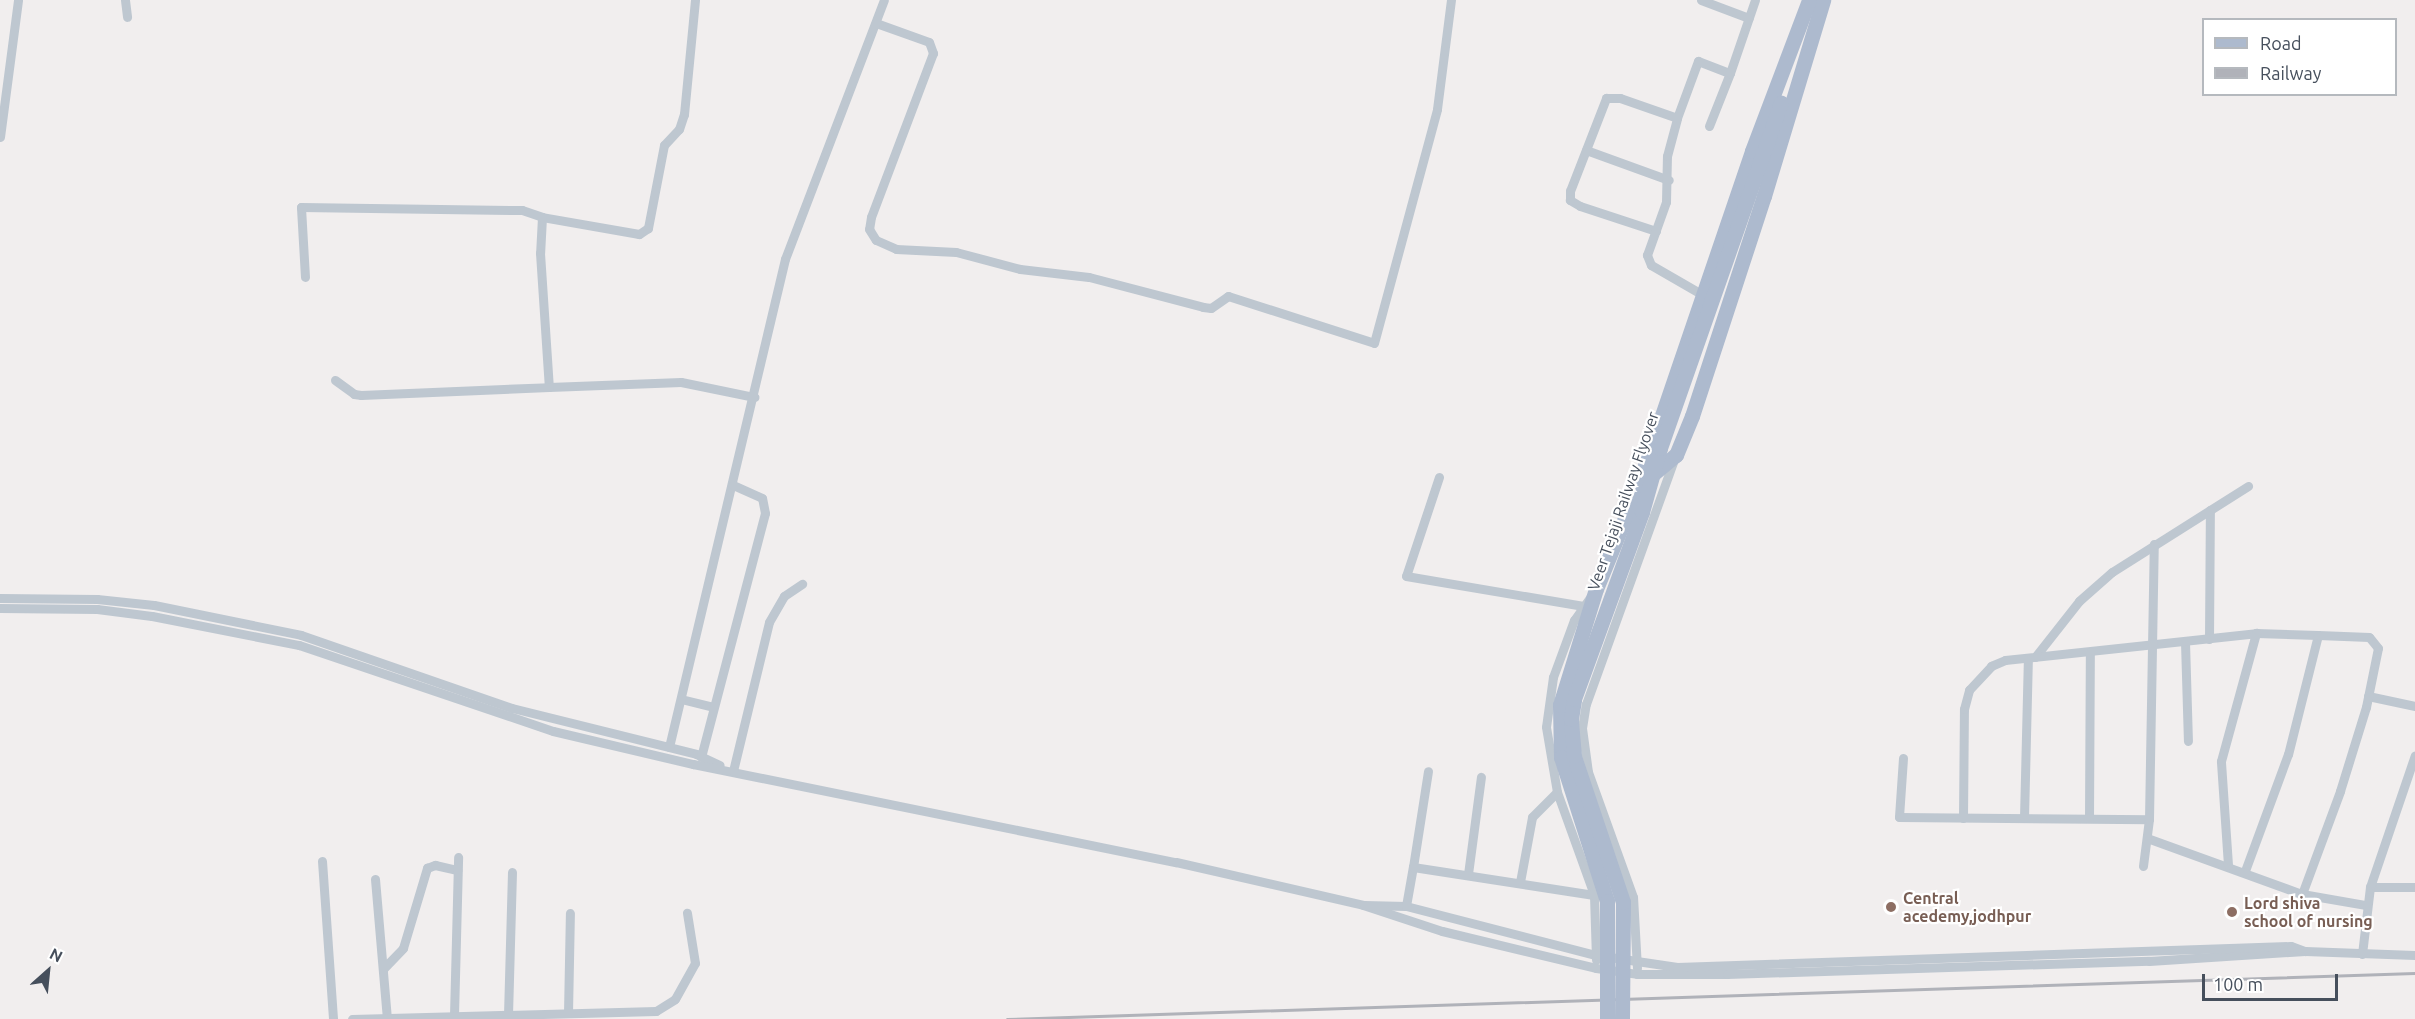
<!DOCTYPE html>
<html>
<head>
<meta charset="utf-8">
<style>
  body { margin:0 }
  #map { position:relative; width:2415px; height:1019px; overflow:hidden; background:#f1eeee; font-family:Ubuntu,sans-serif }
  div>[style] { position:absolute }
  .minor>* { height:9px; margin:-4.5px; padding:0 4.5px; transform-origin:4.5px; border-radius:4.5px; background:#bec7d0 }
  .primary>* { height:15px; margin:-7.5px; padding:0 7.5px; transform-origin:7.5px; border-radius:7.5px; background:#adbace }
  .rail>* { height:3px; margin:-1.5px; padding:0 1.5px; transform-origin:1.5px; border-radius:1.5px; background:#b0b2b9 }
  .primary-bridge>* { height:15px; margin:-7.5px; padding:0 7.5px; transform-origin:7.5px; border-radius:7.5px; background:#adbace }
  .dots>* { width:16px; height:16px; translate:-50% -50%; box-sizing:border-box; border:3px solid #fff; border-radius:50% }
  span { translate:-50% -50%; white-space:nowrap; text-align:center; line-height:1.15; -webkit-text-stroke:4.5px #fff; paint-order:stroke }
  .street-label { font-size:16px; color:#464f5c }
  .education-label { font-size:16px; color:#785e54; font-weight:700 }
  .left { translate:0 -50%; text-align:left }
  .legend { position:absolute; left:2202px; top:18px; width:195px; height:78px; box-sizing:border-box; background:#fff; border:2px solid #b5b9be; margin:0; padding:8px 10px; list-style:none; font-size:18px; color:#464f5c }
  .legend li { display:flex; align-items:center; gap:12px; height:30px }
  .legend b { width:30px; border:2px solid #b5b9be }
  .north { position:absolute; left:18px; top:941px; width:60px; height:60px; -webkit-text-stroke:4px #fff; paint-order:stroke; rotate:27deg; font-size:16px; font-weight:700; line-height:24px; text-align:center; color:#464f5c }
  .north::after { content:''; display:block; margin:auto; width:21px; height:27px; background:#464f5c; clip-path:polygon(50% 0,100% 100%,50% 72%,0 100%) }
  .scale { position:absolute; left:2202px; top:974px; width:136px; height:27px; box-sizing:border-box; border:3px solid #464f5c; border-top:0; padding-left:8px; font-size:18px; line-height:21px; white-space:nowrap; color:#464f5c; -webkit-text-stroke:4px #fff; paint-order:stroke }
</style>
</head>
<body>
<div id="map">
  <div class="minor">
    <div style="left:125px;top:0;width:17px;rotate:83deg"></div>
    <div style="left:695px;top:0;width:115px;rotate:95.5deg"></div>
    <div style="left:684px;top:114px;width:16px;rotate:108deg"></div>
    <div style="left:679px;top:129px;width:22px;rotate:133deg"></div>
    <div style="left:664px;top:145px;width:85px;rotate:100.9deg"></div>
    <div style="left:648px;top:228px;width:11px;rotate:146deg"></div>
    <div style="left:639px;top:234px;width:98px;rotate:-170.1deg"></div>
    <div style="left:542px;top:217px;width:36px;rotate:93deg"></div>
    <div style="left:540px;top:253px;width:134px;rotate:86.2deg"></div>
    <div style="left:549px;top:387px;width:132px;rotate:-2.2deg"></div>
    <div style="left:681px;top:382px;width:75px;rotate:11.6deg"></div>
    <div style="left:1701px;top:0;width:51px;rotate:20.6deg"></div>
    <div style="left:876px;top:23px;width:56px;rotate:19.7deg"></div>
    <div style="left:929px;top:42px;width:12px;rotate:70deg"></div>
    <div style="left:933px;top:53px;width:175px;rotate:110.7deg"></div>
    <div style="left:871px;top:217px;width:12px;rotate:99deg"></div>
    <div style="left:869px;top:229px;width:13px;rotate:58deg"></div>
    <div style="left:876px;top:240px;width:22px;rotate:24deg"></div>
    <div style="left:896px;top:249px;width:60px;rotate:2.9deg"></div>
    <div style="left:956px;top:252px;width:66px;rotate:14.9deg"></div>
    <div style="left:1020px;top:269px;width:69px;rotate:6.6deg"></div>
    <div style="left:1089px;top:277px;width:118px;rotate:14.7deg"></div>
    <div style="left:1203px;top:307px;width:8px;rotate:7deg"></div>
    <div style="left:1211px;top:308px;width:21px;rotate:-35deg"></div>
    <div style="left:1228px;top:296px;width:153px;rotate:17.8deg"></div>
    <div style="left:1374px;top:343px;width:242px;rotate:-74.9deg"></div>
    <div style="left:1437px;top:109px;width:110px;rotate:-82.7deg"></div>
    <div style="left:1709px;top:126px;width:57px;rotate:-68.4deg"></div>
    <div style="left:0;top:137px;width:138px;rotate:-82.5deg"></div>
    <div style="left:1586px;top:150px;width:88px;rotate:19.9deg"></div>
    <div style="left:1656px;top:231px;width:80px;rotate:-161.8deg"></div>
    <div style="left:1580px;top:206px;width:12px;rotate:-149deg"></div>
    <div style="left:1570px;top:200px;width:9px;rotate:-90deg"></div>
    <div style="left:1570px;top:191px;width:100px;rotate:-68.8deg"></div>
    <div style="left:1606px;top:98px;width:14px"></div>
    <div style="left:1620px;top:98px;width:60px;rotate:19.3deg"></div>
    <div style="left:305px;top:277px;width:70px;rotate:-93.3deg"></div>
    <div style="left:301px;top:207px;width:221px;rotate:0.8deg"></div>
    <div style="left:522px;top:210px;width:21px;rotate:19deg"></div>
    <div style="left:1703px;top:295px;width:60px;rotate:-150deg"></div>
    <div style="left:1651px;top:265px;width:11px;rotate:-112deg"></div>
    <div style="left:1647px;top:255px;width:56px;rotate:-70.3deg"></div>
    <div style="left:1666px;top:202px;width:46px;rotate:-88.8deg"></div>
    <div style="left:1667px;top:156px;width:39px;rotate:-75deg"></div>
    <div style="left:1677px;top:118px;width:61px;rotate:-69.8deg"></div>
    <div style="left:1698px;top:61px;width:34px;rotate:21deg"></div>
    <div style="left:1730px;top:73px;width:77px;rotate:-71.1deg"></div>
    <div style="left:335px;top:380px;width:24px;rotate:36deg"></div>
    <div style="left:354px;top:394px;width:7px;rotate:8deg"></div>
    <div style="left:361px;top:395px;width:188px;rotate:-2.4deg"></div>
    <div style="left:1439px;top:477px;width:104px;rotate:108.4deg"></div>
    <div style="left:1406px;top:576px;width:180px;rotate:9.6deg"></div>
    <div style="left:1591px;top:596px;width:29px;rotate:125deg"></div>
    <div style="left:1574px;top:620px;width:61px;rotate:110.2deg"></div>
    <div style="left:1553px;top:677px;width:50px;rotate:98deg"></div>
    <div style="left:1546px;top:727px;width:66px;rotate:80.4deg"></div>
    <div style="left:1557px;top:792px;width:109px;rotate:70.2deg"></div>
    <div style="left:1594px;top:895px;width:65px;rotate:88.2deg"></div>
    <div style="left:0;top:598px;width:97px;rotate:0.6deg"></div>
    <div style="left:97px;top:599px;width:57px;rotate:6deg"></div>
    <div style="left:154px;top:605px;width:150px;rotate:11.5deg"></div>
    <div style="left:301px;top:635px;width:223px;rotate:19.1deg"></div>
    <div style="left:512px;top:708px;width:190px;rotate:14deg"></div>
    <div style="left:696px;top:754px;width:26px;rotate:25deg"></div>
    <div style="left:0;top:608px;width:97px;rotate:0.6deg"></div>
    <div style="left:97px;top:609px;width:55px;rotate:7.3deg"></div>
    <div style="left:152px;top:616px;width:150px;rotate:11.2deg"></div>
    <div style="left:299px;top:645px;width:268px;rotate:18.7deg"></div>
    <div style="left:553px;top:731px;width:144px;rotate:13.3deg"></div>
    <div style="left:693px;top:764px;width:493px;rotate:11.5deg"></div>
    <div style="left:1176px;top:862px;width:192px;rotate:12.9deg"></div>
    <div style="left:1363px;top:905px;width:83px;rotate:18.2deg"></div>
    <div style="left:1442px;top:931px;width:158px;rotate:13.5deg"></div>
    <div style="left:1596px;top:968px;width:41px;rotate:8.3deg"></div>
    <div style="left:1637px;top:974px;width:90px"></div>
    <div style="left:1727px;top:974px;width:422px;rotate:-1.8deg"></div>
    <div style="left:2149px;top:961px;width:156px;rotate:-3.7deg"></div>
    <div style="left:2209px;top:639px;width:129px;rotate:-89.6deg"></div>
    <div style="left:2185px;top:642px;width:99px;rotate:88.3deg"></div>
    <div style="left:2035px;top:657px;width:71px;rotate:-51.8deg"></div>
    <div style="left:2079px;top:601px;width:44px;rotate:-41.3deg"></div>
    <div style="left:2112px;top:572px;width:161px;rotate:-32.3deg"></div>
    <div style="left:2368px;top:696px;width:48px;rotate:12deg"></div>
    <div style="left:681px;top:699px;width:33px;rotate:14deg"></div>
    <div style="left:669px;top:747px;width:502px;rotate:-76.63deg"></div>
    <div style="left:785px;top:259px;width:277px;rotate:-69.1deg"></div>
    <div style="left:701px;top:757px;width:252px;rotate:-75.3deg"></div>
    <div style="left:765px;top:513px;width:15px;rotate:-101deg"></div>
    <div style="left:762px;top:498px;width:32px;rotate:-156deg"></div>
    <div style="left:1903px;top:758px;width:59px;rotate:93.9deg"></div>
    <div style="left:1899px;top:817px;width:250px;rotate:0.5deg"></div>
    <div style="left:733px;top:771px;width:153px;rotate:-76.4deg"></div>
    <div style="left:769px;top:622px;width:30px;rotate:-60deg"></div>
    <div style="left:784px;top:596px;width:22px;rotate:-34deg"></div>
    <div style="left:1963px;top:818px;width:109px;rotate:-89.5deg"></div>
    <div style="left:1964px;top:709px;width:20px;rotate:-75deg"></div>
    <div style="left:1969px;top:690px;width:33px;rotate:-47deg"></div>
    <div style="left:1991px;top:666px;width:15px;rotate:-23deg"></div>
    <div style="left:2005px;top:660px;width:252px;rotate:-6.1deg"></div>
    <div style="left:2256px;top:633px;width:62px;rotate:1.8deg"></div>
    <div style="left:2318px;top:635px;width:123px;rotate:104.1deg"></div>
    <div style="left:2288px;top:754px;width:125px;rotate:110.2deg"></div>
    <div style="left:2024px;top:818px;width:160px;rotate:-88.6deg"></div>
    <div style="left:2089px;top:818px;width:166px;rotate:-89.7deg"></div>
    <div style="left:2147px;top:838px;width:165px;rotate:19.9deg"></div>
    <div style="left:2302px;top:894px;width:65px;rotate:9.8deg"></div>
    <div style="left:322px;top:861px;width:158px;rotate:86deg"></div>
    <div style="left:2228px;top:865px;width:104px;rotate:-93.9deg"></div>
    <div style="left:2221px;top:761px;width:133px;rotate:-74.7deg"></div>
    <div style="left:2143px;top:866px;width:47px;rotate:-82.7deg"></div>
    <div style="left:2149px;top:819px;width:275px;rotate:-89deg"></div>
    <div style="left:1413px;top:867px;width:97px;rotate:-81.1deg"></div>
    <div style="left:1468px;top:874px;width:98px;rotate:-82.4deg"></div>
    <div style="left:375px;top:879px;width:140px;rotate:85.1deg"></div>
    <div style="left:1520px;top:882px;width:66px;rotate:-79.5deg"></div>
    <div style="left:1532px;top:817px;width:35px;rotate:-45deg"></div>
    <div style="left:2370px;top:887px;width:45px"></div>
    <div style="left:2302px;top:894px;width:110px;rotate:-69.7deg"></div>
    <div style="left:2340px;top:791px;width:88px;rotate:-72.8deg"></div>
    <div style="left:2366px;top:707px;width:60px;rotate:-78.5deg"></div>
    <div style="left:2378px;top:648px;width:14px;rotate:-129deg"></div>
    <div style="left:2369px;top:637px;width:51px;rotate:-177.8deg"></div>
    <div style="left:1364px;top:905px;width:42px;rotate:1.4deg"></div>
    <div style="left:1406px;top:906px;width:196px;rotate:14.5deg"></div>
    <div style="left:1596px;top:955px;width:82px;rotate:8.4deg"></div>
    <div style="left:1677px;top:967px;width:614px;rotate:-1.96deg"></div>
    <div style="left:2291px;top:946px;width:15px;rotate:20deg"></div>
    <div style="left:2305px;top:951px;width:110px;rotate:2.1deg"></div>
    <div style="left:1406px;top:906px;width:40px;rotate:-80deg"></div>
    <div style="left:1413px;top:867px;width:183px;rotate:8.8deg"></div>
    <div style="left:2362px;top:954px;width:67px;rotate:-83.2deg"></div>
    <div style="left:2370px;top:887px;width:139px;rotate:-71.2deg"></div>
    <div style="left:1637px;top:968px;width:71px;rotate:-93.2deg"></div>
    <div style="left:1633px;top:897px;width:133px;rotate:-109.8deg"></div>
    <div style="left:1588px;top:772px;width:44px;rotate:-97.8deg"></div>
    <div style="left:1582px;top:728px;width:24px;rotate:-81deg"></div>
    <div style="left:1586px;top:704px;width:263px;rotate:-70.2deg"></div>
    <div style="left:383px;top:969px;width:29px;rotate:-46deg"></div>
    <div style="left:403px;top:948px;width:84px;rotate:-73.3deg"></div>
    <div style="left:427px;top:868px;width:9px;rotate:-21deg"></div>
    <div style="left:435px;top:865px;width:23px;rotate:13deg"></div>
    <div style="left:568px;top:1013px;width:100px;rotate:-88.9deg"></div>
    <div style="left:454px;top:1015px;width:158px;rotate:-88.5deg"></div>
    <div style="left:508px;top:1015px;width:143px;rotate:-88.4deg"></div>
    <div style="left:352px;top:1019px;width:304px;rotate:-1.5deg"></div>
    <div style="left:656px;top:1011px;width:22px;rotate:-32deg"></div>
    <div style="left:675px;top:999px;width:41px;rotate:-60.9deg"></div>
    <div style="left:695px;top:963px;width:51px;rotate:-99.1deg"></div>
  </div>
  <div class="primary">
    <div style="left:1647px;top:479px;width:38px;rotate:-40deg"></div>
    <div style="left:1676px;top:455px;width:42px;rotate:-67.7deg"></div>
    <div style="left:1692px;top:416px;width:231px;rotate:-71.9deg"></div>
    <div style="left:1764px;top:196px;width:205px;rotate:-73.2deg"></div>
    <div style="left:1561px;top:757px;width:52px;rotate:-91.1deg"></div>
    <div style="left:1560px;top:705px;width:121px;rotate:-72.8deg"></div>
    <div style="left:1596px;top:589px;width:111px;rotate:-67.8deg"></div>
    <div style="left:1638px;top:486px;width:354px;rotate:-71.2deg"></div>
    <div style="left:1752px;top:151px;width:161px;rotate:-69.3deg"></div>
  </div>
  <div class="rail">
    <div style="left:1007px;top:1019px;width:1409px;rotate:-1.87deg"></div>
  </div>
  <div class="primary-bridge">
    <div style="left:1561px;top:757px;width:151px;rotate:72.3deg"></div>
    <div style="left:1607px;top:901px;width:118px;rotate:90deg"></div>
    <div style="left:1622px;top:1019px;width:117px;rotate:-89.5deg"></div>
    <div style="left:1623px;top:902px;width:154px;rotate:-108.6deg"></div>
    <div style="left:1574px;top:756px;width:37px;rotate:-95deg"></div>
    <div style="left:1571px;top:719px;width:20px;rotate:-81deg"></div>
    <div style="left:1574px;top:699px;width:199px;rotate:-70deg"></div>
    <div style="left:1642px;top:512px;width:66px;rotate:-74.3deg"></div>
    <div style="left:1660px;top:448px;width:366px;rotate:-70.7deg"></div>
  </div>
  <div class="dots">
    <div style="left:1891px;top:907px;background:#8d6e63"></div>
    <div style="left:2232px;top:912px;background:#8d6e63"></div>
  </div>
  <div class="street-label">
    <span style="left:1623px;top:501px;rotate:-71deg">Veer Tejaji Railway Flyover</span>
  </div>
  <div class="education-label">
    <span class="left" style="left:1903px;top:907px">Central<br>acedemy,jodhpur</span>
    <span class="left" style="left:2244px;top:912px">Lord shiva<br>school of nursing</span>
  </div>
  <ul class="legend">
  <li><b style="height:8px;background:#adbace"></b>Road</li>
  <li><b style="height:8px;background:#b0b2b9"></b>Railway</li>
  </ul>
  <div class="north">N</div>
  <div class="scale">100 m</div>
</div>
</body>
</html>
